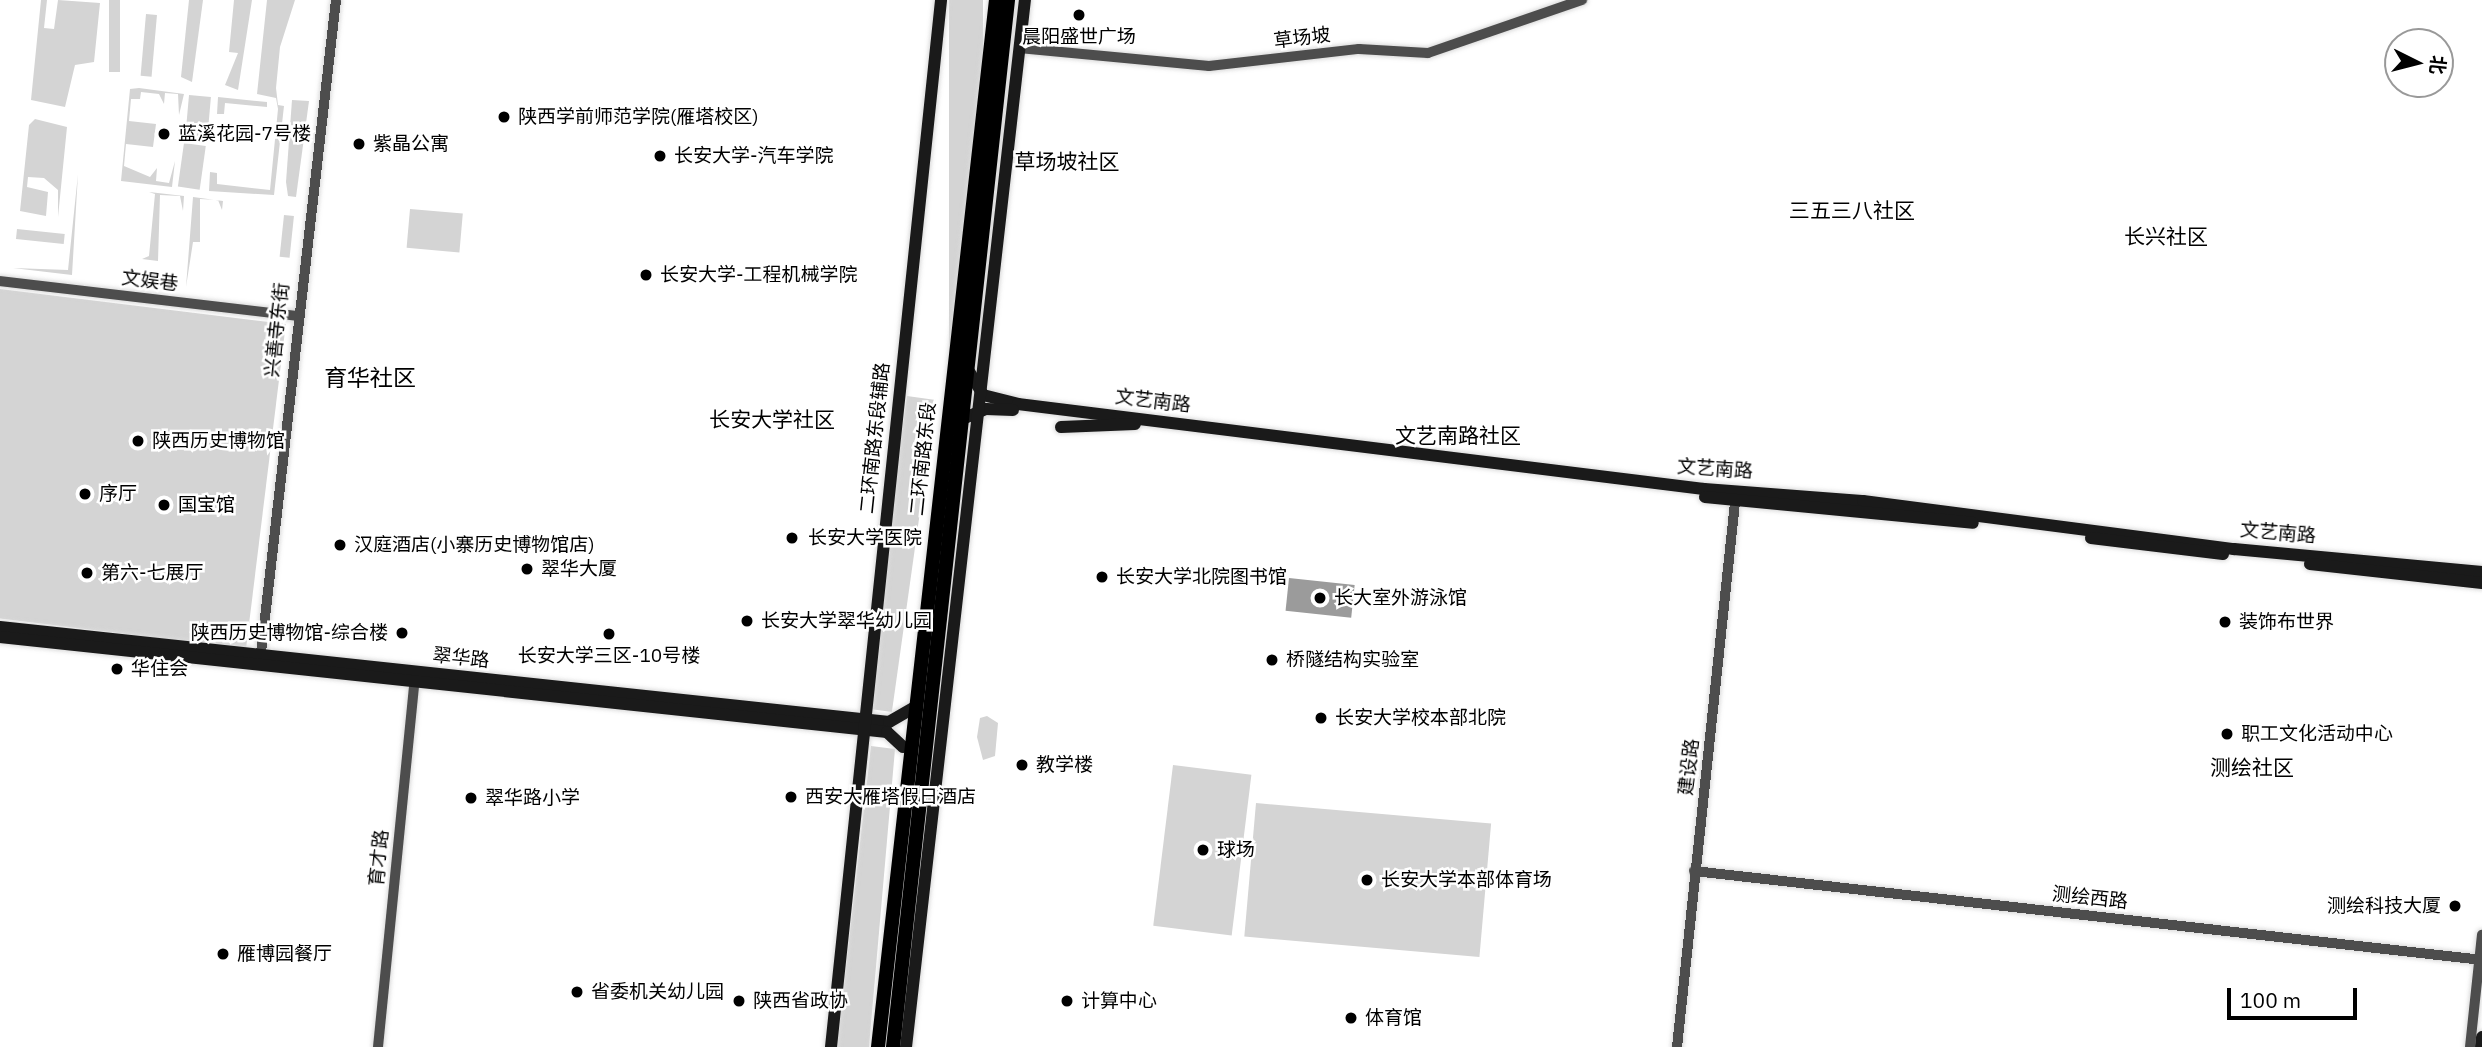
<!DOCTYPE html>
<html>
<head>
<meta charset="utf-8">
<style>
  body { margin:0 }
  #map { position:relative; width:2482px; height:1047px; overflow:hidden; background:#fff; font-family:"IBM Plex Sans","Noto Sans SC",sans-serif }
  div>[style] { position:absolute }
  .green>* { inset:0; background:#d4d4d4; transform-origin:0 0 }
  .water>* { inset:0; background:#9b9b9b; transform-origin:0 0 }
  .roads { filter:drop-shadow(0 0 2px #dbdbdb) drop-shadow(0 0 2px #dbdbdb) }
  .tertiary>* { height:10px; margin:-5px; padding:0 5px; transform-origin:5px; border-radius:5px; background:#4d4d4d }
  .secondary>* { height:12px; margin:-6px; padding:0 6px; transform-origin:6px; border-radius:6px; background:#1a1a1a }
  .trunk>* { height:14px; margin:-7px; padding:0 7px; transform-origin:7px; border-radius:7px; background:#000 }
  .dots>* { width:19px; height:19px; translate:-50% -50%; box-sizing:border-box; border:4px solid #fff; border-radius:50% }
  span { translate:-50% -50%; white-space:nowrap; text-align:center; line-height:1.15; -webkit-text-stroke:5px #fff; paint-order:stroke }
  .poi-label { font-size:19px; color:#000 }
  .left { translate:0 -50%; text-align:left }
  .right { translate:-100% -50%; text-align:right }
  .street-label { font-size:19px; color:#000 }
  .neighbourhood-label { font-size:21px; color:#000 }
  .quarter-label { font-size:23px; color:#000 }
  .north { position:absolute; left:2384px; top:28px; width:70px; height:70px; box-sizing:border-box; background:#fff; border:2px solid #999; border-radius:50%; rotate:96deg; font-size:19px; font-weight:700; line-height:28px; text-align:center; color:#000 }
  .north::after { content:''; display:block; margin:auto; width:24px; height:32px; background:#000; clip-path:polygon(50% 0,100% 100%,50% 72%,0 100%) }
  .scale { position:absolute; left:2227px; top:988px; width:130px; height:32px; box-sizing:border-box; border:4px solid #000; border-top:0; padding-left:9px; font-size:21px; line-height:24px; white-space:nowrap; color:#000; -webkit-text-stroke:5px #fff; paint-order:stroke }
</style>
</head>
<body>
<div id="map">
  <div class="green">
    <div style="clip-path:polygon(41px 0,47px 0,44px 28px,54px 29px,58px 0,100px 3px,94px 62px,75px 65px,65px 107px,31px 100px)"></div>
    <div style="left:109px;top:0;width:11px;height:72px"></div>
    <div style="clip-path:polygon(189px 0,203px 0,192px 82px,181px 77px)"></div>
    <div style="clip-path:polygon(234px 0,252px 0,238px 90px,225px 85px,238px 53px,229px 52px)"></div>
    <div style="clip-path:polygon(267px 0,295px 0,280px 47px,276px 88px,278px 105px,284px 106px,274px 195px,209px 191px,210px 172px,217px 173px,217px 184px,270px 190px,278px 109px,276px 98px,257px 94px)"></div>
    <div style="left:949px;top:0;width:34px;height:384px"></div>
    <div style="left:146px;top:14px;width:11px;height:62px;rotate:5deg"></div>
    <div style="clip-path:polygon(130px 89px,139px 88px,184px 94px,179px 115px,178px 94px,165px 93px,164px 104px,159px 94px,141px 92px,140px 99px,131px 99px,129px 121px,156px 124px,153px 147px,126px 144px,124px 166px,150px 177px,157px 168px,156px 181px,169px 183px,175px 161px,172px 187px,121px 181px)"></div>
    <div style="left:189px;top:95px;width:22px;height:40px;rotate:5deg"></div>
    <div style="clip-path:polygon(218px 97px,267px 102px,267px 107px,225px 103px,224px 114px,217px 114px)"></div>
    <div style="clip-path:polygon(292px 100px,309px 101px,296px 197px,288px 196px,286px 182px)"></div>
    <div style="clip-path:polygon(35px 119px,67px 127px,58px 217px,58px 190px,44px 178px,28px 177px,27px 187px,48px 192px,46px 216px,20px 211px,29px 125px)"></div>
    <div style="left:184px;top:143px;width:22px;height:44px;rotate:8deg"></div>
    <div style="clip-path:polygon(78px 174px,72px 275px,13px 268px,68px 270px)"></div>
    <div style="clip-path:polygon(149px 192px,184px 196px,183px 211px,180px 196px,160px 195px,158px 261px,142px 259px,149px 256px,155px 194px)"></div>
    <div style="clip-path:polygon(193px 197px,223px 201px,222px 210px,218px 200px,200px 199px,200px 242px,193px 242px,186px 287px)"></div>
    <div style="left:410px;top:209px;width:53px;height:39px;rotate:5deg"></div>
    <div style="left:284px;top:215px;width:10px;height:42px;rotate:6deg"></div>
    <div style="left:17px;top:229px;width:48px;height:10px;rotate:6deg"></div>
    <div style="left:0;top:289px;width:288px;height:327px;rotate:7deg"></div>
    <div style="left:907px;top:396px;width:29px;height:315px;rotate:8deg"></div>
    <div style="clip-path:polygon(987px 716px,998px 723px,995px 756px,983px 760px,977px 737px,980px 718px)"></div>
    <div style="clip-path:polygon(871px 746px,895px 749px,869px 1047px,837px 1047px)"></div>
    <div style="left:1173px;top:765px;width:79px;height:162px;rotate:7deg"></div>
    <div style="left:1256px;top:803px;width:236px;height:134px;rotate:5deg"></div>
  </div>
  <div class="water">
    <div style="left:1289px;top:578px;width:66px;height:33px;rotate:6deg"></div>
  </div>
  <div class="roads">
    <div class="tertiary">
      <div style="left:1019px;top:48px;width:191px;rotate:5.4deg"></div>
      <div style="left:1209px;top:66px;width:151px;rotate:-6.5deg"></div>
      <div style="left:1359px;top:49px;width:69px;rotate:3.3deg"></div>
      <div style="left:1428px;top:53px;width:163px;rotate:-19deg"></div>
      <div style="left:0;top:281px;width:298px;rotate:6.7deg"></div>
      <div style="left:260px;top:661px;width:665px;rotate:-83.44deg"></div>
      <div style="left:1694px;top:871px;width:793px;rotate:6.44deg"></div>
      <div style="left:378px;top:1047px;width:375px;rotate:-84.3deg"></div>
      <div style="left:1677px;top:1047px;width:557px;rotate:-83.92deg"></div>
      <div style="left:2470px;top:1047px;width:113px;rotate:-83.9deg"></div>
    </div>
    <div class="secondary">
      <div style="left:967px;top:368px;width:31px;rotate:59deg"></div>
      <div style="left:983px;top:395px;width:36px;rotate:14deg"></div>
      <div style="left:1018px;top:404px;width:691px;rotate:7.06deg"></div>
      <div style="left:1704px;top:489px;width:159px;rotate:4.3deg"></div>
      <div style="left:1863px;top:501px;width:374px;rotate:7.4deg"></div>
      <div style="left:2234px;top:549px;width:249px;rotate:5.3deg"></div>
      <div style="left:960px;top:420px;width:28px;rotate:-23deg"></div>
      <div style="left:986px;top:409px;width:27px;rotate:2deg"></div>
      <div style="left:1061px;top:427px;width:74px;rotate:-2.3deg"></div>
      <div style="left:1705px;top:497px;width:269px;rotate:5.5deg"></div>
      <div style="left:2091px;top:538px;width:133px;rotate:6.9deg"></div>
      <div style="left:2310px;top:564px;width:173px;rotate:6.3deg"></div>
      <div style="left:0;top:627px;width:894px;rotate:6.1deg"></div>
      <div style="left:889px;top:722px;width:30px;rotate:-30deg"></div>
      <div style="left:0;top:637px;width:892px;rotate:6.11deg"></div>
      <div style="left:887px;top:732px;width:22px;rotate:43deg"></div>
      <div style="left:831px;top:1047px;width:1053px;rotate:-84deg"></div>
      <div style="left:906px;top:1047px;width:1054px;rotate:-83.52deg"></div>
      <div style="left:2481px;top:1047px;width:10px;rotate:-84deg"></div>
    </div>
    <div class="trunk">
      <div style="left:878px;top:1047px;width:1054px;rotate:-83.57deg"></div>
      <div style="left:893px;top:1047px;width:1053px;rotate:-83.73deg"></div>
    </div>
  </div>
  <div class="dots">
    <div style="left:1079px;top:15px;background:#000"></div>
    <div style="left:504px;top:117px;background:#000"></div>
    <div style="left:164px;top:134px;background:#000"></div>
    <div style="left:359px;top:144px;background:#000"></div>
    <div style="left:660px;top:156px;background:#000"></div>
    <div style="left:646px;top:275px;background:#000"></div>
    <div style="left:138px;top:441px;background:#000"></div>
    <div style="left:85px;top:494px;background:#000"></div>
    <div style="left:164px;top:505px;background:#000"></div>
    <div style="left:792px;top:538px;background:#000"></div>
    <div style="left:340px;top:545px;background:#000"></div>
    <div style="left:527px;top:569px;background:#000"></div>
    <div style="left:87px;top:573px;background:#000"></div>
    <div style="left:1102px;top:577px;background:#000"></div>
    <div style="left:1320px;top:598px;background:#000"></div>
    <div style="left:747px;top:621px;background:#000"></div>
    <div style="left:2225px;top:622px;background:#000"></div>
    <div style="left:402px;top:633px;background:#000"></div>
    <div style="left:609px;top:634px;background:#000"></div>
    <div style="left:1272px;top:660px;background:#000"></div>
    <div style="left:117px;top:669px;background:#000"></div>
    <div style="left:1321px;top:718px;background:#000"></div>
    <div style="left:2227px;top:734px;background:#000"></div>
    <div style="left:1022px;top:765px;background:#000"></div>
    <div style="left:791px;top:797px;background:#000"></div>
    <div style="left:471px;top:798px;background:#000"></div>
    <div style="left:1203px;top:850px;background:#000"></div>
    <div style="left:1367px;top:880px;background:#000"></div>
    <div style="left:2455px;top:906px;background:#000"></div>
    <div style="left:223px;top:954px;background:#000"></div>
    <div style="left:577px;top:992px;background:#000"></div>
    <div style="left:739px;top:1001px;background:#000"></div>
    <div style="left:1067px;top:1001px;background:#000"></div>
    <div style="left:1351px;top:1018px;background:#000"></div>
  </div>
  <div class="poi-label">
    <span style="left:1079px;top:37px">晨阳盛世广场</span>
    <span class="left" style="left:518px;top:117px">陕西学前师范学院(雁塔校区)</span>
    <span class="left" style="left:178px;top:134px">蓝溪花园-7号楼</span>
    <span class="left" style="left:373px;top:144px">紫晶公寓</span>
    <span class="left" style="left:674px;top:156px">长安大学-汽车学院</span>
    <span class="left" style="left:660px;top:275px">长安大学-工程机械学院</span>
    <span class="left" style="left:152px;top:441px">陕西历史博物馆</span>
    <span class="left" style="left:99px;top:494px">序厅</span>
    <span class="left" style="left:178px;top:505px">国宝馆</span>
    <span class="left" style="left:808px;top:538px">长安大学医院</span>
    <span class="left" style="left:354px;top:545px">汉庭酒店(小寨历史博物馆店)</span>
    <span class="left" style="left:541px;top:569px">翠华大厦</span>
    <span class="left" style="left:101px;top:573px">第六-七展厅</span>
    <span class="left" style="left:1116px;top:577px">长安大学北院图书馆</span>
    <span class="left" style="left:1334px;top:598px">长大室外游泳馆</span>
    <span class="left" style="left:761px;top:621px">长安大学翠华幼儿园</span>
    <span class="left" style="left:2239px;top:622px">装饰布世界</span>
    <span class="right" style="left:388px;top:633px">陕西历史博物馆-综合楼</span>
    <span style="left:609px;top:656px">长安大学三区-10号楼</span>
    <span class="left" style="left:1286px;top:660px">桥隧结构实验室</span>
    <span class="left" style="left:131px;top:669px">华住会</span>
    <span class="left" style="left:1335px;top:718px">长安大学校本部北院</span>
    <span class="left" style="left:2241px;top:734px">职工文化活动中心</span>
    <span class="left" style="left:1036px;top:765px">教学楼</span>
    <span class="left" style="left:805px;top:797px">西安大雁塔假日酒店</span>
    <span class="left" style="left:485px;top:798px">翠华路小学</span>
    <span class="left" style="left:1217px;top:850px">球场</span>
    <span class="left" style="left:1381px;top:880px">长安大学本部体育场</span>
    <span class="right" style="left:2441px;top:906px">测绘科技大厦</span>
    <span class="left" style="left:237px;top:954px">雁博园餐厅</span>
    <span class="left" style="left:591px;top:992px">省委机关幼儿园</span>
    <span class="left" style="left:753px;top:1001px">陕西省政协</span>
    <span class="left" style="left:1081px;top:1001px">计算中心</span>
    <span class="left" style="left:1365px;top:1018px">体育馆</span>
  </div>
  <div class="street-label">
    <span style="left:1302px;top:38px;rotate:-7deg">草场坡</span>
    <span style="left:150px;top:281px;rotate:7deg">文娱巷</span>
    <span style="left:277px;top:330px;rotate:-84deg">兴善寺东街</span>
    <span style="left:1153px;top:401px;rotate:7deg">文艺南路</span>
    <span style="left:875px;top:438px;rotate:-84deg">二环南路东段辅路</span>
    <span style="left:923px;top:459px;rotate:-84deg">二环南路东段</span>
    <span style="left:1715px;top:469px;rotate:4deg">文艺南路</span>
    <span style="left:2278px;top:533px;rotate:5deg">文艺南路</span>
    <span style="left:461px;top:658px;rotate:6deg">翠华路</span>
    <span style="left:1689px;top:767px;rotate:-83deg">建设路</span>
    <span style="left:379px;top:858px;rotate:-84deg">育才路</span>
    <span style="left:2090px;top:898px;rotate:6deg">测绘西路</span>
  </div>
  <div class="neighbourhood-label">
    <span style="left:1067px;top:161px">草场坡社区</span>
    <span style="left:1852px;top:210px">三五三八社区</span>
    <span style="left:2166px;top:236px">长兴社区</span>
    <span style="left:772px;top:419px">长安大学社区</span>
    <span style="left:1458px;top:435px">文艺南路社区</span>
    <span style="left:2252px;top:767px">测绘社区</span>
  </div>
  <div class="quarter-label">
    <span style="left:370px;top:377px">育华社区</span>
  </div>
  <div class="north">北</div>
  <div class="scale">100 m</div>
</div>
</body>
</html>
